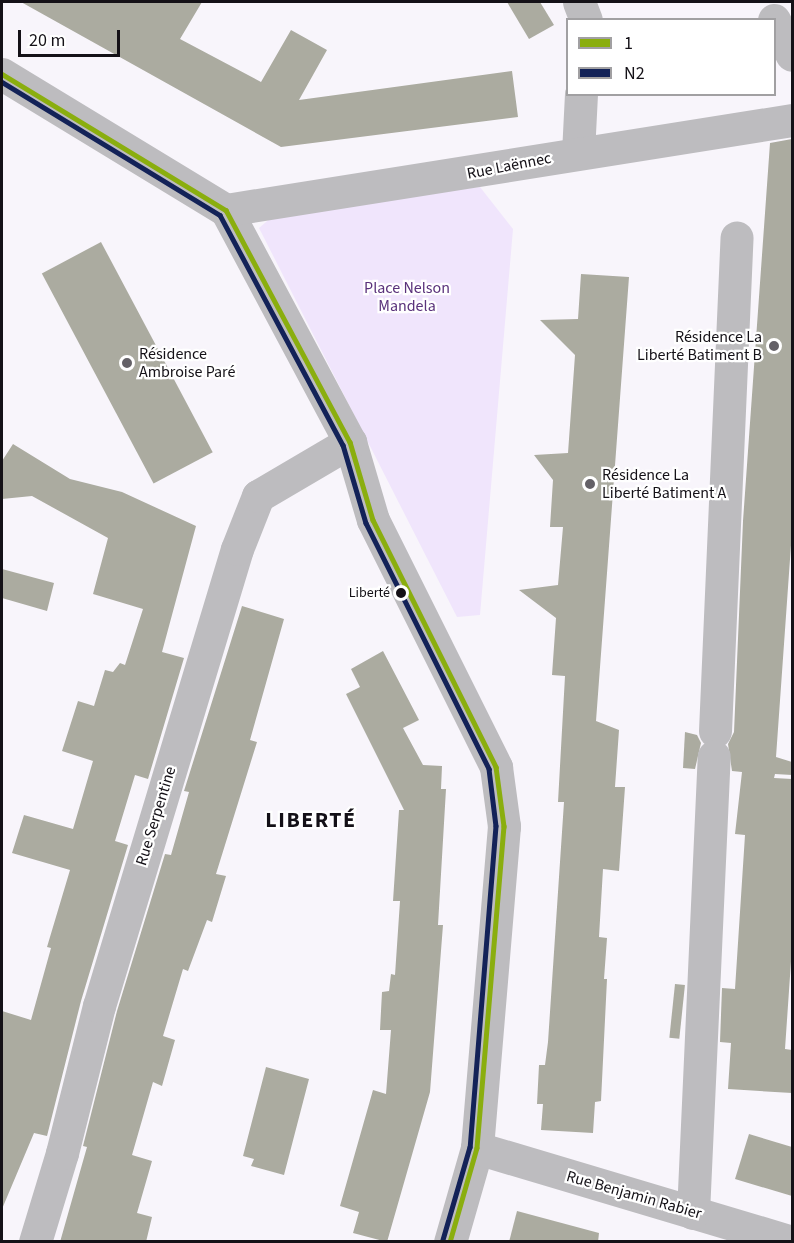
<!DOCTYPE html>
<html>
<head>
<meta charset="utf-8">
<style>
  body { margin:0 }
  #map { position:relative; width:794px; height:1243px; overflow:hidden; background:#f8f5fb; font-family:"Source Sans 3",sans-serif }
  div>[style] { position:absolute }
  .green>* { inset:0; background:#f0e5fc }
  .building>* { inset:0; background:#ababa0; transform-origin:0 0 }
  .minor>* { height:33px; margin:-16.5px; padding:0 16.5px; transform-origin:16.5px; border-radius:16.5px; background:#bdbcbf }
  .bus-1>* { height:4.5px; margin:-2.25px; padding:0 2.25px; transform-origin:2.25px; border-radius:2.25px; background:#8aae0e }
  .bus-2>* { height:4.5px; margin:-2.25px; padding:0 2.25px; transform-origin:2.25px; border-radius:2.25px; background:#132258 }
  .dots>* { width:16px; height:16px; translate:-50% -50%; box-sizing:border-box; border:3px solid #fff; border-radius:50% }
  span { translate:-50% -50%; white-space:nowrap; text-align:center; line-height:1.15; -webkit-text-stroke:4.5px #fff; paint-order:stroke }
  .bus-label { font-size:14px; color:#141117 }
  .right { translate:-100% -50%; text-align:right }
  .street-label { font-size:16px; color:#141117 }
  .park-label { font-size:16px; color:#5a327b }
  .poi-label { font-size:16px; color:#141117 }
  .left { translate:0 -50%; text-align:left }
  .district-label { font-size:22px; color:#141117; font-weight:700; letter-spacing:1.5px }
  .frame { position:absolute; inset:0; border:3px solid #141117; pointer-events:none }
  .legend { position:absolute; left:566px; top:18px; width:210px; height:78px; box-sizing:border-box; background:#fff; border:2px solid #a1a0a2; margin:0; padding:8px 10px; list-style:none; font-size:18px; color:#141117 }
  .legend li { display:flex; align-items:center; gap:12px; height:30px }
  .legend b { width:30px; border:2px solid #a1a0a2 }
  .scale { position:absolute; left:18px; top:30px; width:102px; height:27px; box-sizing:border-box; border:3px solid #141117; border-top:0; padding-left:8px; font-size:18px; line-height:21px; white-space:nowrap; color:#141117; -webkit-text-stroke:4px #fff; paint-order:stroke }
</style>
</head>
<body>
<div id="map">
  <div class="green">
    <div style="clip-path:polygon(480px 187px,513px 229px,480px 615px,457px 617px,259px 228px,280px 210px)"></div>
  </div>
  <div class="building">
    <div style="clip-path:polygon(21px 2px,202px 2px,180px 39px,261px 82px,291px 30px,327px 50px,299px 100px,512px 71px,518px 117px,281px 147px)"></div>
    <div style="clip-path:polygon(507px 2px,540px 2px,554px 25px,529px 39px)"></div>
    <div style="clip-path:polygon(792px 139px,792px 531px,776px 757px,792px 762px,792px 775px,775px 774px,774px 778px,792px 779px,792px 947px,785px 1049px,792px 1050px,792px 1093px,728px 1089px,731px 1043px,720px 1042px,722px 988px,735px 989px,745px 835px,735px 834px,742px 772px,732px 771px,728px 744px,734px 732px,743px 521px,770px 143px)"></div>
    <div style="left:101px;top:242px;width:238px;height:67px;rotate:62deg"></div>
    <div style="clip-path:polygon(581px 274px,629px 277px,596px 721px,619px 730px,615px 787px,625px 787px,619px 871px,603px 869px,599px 937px,607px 938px,604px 979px,607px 979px,601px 1101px,595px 1102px,593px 1133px,541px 1130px,543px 1104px,537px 1104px,539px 1065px,545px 1065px,548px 1042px,564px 802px,558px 802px,565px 676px,552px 675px,556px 618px,519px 590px,558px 585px,563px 527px,550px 527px,553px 480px,534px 455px,568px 453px,575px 355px,540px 320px,578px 319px)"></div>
    <div style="clip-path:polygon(13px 444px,70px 479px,122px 492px,196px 526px,162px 652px,184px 658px,148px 779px,135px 775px,115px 841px,128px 845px,81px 1001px,47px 1136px,34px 1133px,2px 1209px,2px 1011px,31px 1020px,51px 948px,47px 947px,70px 870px,12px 853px,24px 815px,73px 829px,93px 761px,62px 751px,78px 701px,94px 706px,105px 670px,113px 672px,120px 663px,125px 665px,143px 609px,93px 594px,108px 538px,32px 496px,2px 499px,2px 461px)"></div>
    <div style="clip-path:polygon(2px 569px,54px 583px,47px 611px,2px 598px)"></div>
    <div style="clip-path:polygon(242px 606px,284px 619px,250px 740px,257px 742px,216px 874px,226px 876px,212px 922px,207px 920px,188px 971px,183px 969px,163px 1036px,175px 1040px,162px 1086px,153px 1082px,132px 1155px,152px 1161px,137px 1213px,152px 1217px,146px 1242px,60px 1242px,87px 1147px,83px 1146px,117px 1011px,165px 854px,171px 855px,189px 792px,184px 791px)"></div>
    <div style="clip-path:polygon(383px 651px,419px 720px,403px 728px,423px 765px,442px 766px,441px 789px,446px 789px,438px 925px,443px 925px,430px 1092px,387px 1242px,353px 1233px,359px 1212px,340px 1206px,373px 1090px,386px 1094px,391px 1030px,380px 1030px,382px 992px,389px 991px,391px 974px,395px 975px,400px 901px,393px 901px,399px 810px,404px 810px,346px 694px,360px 687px,351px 669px)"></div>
    <div style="clip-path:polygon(685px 732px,697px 735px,701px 743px,695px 769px,683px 768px)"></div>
    <div style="left:675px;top:984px;width:10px;height:54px;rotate:6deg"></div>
    <div style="clip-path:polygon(266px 1067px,309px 1079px,284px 1175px,251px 1166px,254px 1159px,243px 1156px)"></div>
    <div style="clip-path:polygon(749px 1134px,792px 1147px,792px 1196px,735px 1179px)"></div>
    <div style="clip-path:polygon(517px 1211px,599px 1233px,598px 1242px,509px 1242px)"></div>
  </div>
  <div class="minor">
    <div style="left:579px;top:2px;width:19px;rotate:69deg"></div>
    <div style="left:774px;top:20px;width:39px;rotate:63deg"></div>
    <div style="left:2px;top:74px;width:262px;rotate:31.3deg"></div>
    <div style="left:226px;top:210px;width:263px;rotate:61.9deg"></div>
    <div style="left:350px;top:442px;width:81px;rotate:73.6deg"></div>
    <div style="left:373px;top:520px;width:276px;rotate:63.5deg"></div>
    <div style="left:496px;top:767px;width:60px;rotate:82.3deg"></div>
    <div style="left:504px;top:826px;width:323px;rotate:94.8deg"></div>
    <div style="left:477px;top:1148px;width:98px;rotate:106deg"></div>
    <div style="left:578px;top:153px;width:59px;rotate:-87.1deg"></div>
    <div style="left:226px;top:210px;width:573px;rotate:-9.03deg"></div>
    <div style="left:715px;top:731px;width:494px;rotate:-87.5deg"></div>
    <div style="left:477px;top:1148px;width:329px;rotate:16.6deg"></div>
    <div style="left:693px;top:1213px;width:457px;rotate:-87.4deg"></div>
    <div style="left:35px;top:1242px;width:93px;rotate:-73.1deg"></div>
    <div style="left:62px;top:1153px;width:152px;rotate:-75.9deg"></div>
    <div style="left:99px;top:1006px;width:477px;rotate:-73.2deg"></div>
    <div style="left:237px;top:549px;width:57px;rotate:-68.4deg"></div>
    <div style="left:258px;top:496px;width:107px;rotate:-30.4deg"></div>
  </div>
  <div class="bus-1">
    <div style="left:2px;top:74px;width:262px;rotate:31.3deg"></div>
    <div style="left:226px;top:210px;width:263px;rotate:61.9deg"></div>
    <div style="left:350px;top:442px;width:81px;rotate:73.6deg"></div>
    <div style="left:373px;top:520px;width:276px;rotate:63.5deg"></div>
    <div style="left:496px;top:767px;width:60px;rotate:82.3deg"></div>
    <div style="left:504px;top:826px;width:323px;rotate:94.8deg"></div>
    <div style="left:477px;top:1148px;width:98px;rotate:106deg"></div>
  </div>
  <div class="bus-2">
    <div style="left:2px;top:82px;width:255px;rotate:31.4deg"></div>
    <div style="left:220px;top:215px;width:261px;rotate:61.9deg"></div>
    <div style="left:343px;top:445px;width:81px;rotate:73.6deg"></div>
    <div style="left:366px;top:523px;width:275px;rotate:63.4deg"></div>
    <div style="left:489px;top:769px;width:57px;rotate:83deg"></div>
    <div style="left:496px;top:826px;width:322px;rotate:94.6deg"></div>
    <div style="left:470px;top:1147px;width:97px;rotate:106.2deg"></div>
  </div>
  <div class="dots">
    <div style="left:774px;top:346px;background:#646167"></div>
    <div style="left:127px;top:363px;background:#646167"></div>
    <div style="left:590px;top:484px;background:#646167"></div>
    <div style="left:401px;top:593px;background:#141117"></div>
  </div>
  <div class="bus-label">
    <span class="right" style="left:390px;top:593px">Liberté</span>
  </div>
  <div class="street-label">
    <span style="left:509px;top:166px;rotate:-11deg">Rue Laënnec</span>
    <span style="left:156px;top:816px;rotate:-73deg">Rue Serpentine</span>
    <span style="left:634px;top:1195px;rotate:16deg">Rue Benjamin Rabier</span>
  </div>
  <div class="park-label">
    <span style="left:407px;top:297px">Place Nelson<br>Mandela</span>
  </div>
  <div class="poi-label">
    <span class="right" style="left:762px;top:346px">Résidence La<br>Liberté Batiment B</span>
    <span class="left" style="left:139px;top:363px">Résidence<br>Ambroise Paré</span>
    <span class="left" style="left:602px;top:484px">Résidence La<br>Liberté Batiment A</span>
  </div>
  <div class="district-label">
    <span style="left:311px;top:821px">LIBERTÉ</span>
  </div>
  <div class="frame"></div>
  <ul class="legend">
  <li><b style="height:8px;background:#8aae0e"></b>1</li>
  <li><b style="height:8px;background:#132258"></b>N2</li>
  </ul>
  <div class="scale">20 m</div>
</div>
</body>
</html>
